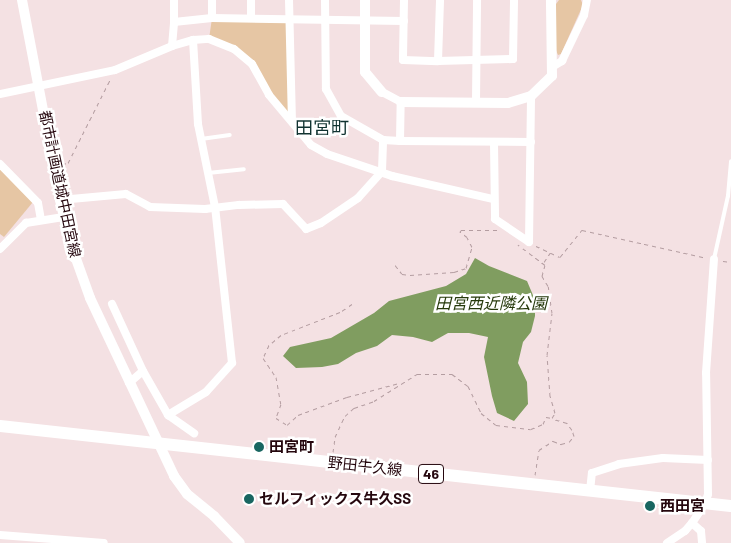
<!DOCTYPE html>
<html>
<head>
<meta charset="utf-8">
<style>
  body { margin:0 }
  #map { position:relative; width:731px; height:543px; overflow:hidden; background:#f4e1e3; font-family:Barlow,"Noto Sans JP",sans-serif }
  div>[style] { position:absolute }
  .green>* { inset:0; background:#e6c6a4 }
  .water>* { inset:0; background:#809d60 }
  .path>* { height:1px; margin-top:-0.5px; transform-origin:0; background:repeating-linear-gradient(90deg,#b49da1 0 4px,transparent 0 8px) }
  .service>* { height:4px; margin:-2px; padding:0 2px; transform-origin:2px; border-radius:2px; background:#fff }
  .minor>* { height:8px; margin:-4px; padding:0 4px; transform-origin:4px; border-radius:4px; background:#fff }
  .tertiary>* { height:10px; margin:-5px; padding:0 5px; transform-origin:5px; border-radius:5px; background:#fff }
  .primary>* { height:12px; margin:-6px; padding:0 6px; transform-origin:6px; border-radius:6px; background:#fff }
  .dots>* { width:14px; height:14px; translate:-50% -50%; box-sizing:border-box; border:2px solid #fff; border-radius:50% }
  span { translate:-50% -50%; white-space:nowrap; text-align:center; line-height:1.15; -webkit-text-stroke:5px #fff; paint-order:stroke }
  .shield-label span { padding:1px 4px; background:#fff; border:1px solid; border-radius:4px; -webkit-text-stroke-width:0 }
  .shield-label { font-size:14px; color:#25070e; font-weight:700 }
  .street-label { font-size:15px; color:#25070e }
  .poi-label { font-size:15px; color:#25070e; font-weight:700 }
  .left { translate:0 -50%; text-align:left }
  .water-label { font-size:16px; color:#26390b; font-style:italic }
  .quarter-label { font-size:18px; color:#113331 }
</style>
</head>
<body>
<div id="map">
  <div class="green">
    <div style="clip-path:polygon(559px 0,581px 0,583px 5px,561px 54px,558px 55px,555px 48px,556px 4px)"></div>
    <div style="clip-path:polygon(212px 18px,289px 18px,292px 121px,269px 95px,252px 64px,234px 49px,209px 39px)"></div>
    <div style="clip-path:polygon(0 166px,33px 202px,4px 237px,0 234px)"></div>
  </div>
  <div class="water">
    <div style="clip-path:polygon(475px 258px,489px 266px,527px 281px,535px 300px,535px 316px,531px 332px,523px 342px,518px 363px,527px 382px,528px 404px,514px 421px,497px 413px,492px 396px,484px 357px,488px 337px,469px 333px,448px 333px,432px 342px,413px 337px,392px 335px,377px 346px,356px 353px,338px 364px,322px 367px,296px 368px,283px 356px,290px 347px,331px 338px,374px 313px,389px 301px,446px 286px,466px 274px)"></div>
  </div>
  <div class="path">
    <div style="left:62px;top:164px;width:6px;rotate:-9deg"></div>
    <div style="left:68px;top:163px;width:93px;rotate:-63.2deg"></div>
    <div style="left:536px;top:246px;width:26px;rotate:25deg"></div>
    <div style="left:560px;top:257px;width:35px;rotate:-51deg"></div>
    <div style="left:582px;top:230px;width:128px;rotate:12.6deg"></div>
    <div style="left:723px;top:261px;width:8px;rotate:7deg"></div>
    <div style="left:544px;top:262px;width:11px;rotate:-56deg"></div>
    <div style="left:395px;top:265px;width:11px;rotate:52deg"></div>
    <div style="left:402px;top:274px;width:8px;rotate:7deg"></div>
    <div style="left:410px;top:275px;width:44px;rotate:-3.9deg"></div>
    <div style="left:454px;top:272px;width:13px;rotate:-18deg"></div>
    <div style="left:466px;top:268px;width:22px;rotate:-74deg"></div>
    <div style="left:472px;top:247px;width:11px;rotate:-117deg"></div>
    <div style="left:467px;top:237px;width:9px;rotate:-144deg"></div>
    <div style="left:460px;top:232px;width:2px;rotate:-63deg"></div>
    <div style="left:461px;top:230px;width:36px"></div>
    <div style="left:352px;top:304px;width:14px;rotate:146deg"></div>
    <div style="left:340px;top:312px;width:63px;rotate:158.7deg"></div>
    <div style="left:281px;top:335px;width:16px;rotate:140deg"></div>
    <div style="left:269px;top:345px;width:14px;rotate:115deg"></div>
    <div style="left:263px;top:358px;width:23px;rotate:56deg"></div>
    <div style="left:276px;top:377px;width:27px;rotate:80deg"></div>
    <div style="left:281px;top:404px;width:15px;rotate:110deg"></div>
    <div style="left:276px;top:418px;width:13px;rotate:32deg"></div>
    <div style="left:287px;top:425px;width:15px;rotate:-42deg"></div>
    <div style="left:298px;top:415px;width:52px;rotate:-20.2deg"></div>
    <div style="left:347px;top:397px;width:54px;rotate:-15.1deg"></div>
    <div style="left:333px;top:452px;width:15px;rotate:-82deg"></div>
    <div style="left:335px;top:437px;width:23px;rotate:-65deg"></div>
    <div style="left:345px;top:416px;width:12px;rotate:-42deg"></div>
    <div style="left:354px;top:408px;width:21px;rotate:-19deg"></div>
    <div style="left:374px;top:401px;width:51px;rotate:-32.1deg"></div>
    <div style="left:417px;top:374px;width:35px"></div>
    <div style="left:452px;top:374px;width:20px;rotate:37deg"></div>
    <div style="left:468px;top:386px;width:30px;rotate:64deg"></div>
    <div style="left:481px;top:413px;width:19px;rotate:39deg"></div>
    <div style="left:496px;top:425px;width:35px;rotate:7deg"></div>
    <div style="left:531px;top:429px;width:13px;rotate:-23deg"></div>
    <div style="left:543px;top:424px;width:8px;rotate:-67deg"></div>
    <div style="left:546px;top:417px;width:6px;rotate:9deg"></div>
    <div style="left:552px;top:418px;width:6px;rotate:-59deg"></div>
    <div style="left:555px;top:413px;width:18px;rotate:-106deg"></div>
    <div style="left:550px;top:396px;width:41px;rotate:-94.2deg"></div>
    <div style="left:547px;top:355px;width:42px;rotate:-83.2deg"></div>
    <div style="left:552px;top:313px;width:27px;rotate:-98deg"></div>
    <div style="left:548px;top:286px;width:12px;rotate:-121deg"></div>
    <div style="left:542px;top:276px;width:11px;rotate:-75deg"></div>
    <div style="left:545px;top:265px;width:34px;rotate:-143deg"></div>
    <div style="left:535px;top:475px;width:25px;rotate:-81deg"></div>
    <div style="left:539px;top:450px;width:17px;rotate:-33deg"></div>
    <div style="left:553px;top:441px;width:9px;rotate:21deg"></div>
    <div style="left:561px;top:444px;width:8px;rotate:-14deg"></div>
    <div style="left:569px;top:442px;width:8px;rotate:-50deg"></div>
    <div style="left:574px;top:436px;width:6px;rotate:-108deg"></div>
    <div style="left:572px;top:430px;width:9px;rotate:-126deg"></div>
    <div style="left:567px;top:423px;width:14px;rotate:-163deg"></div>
  </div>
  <div class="service">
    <div style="left:201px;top:139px;width:29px;rotate:-8deg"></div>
    <div style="left:208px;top:173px;width:36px;rotate:-6deg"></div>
    <div style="left:714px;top:259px;width:65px;rotate:-77.5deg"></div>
    <div style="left:728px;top:196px;width:35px;rotate:-85deg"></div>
  </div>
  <div class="minor">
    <div style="left:174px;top:0;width:22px;rotate:90deg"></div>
    <div style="left:174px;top:22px;width:38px;rotate:-6deg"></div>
    <div style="left:212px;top:18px;width:192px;rotate:0.9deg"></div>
    <div style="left:251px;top:0;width:18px;rotate:90deg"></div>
    <div style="left:289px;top:0;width:121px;rotate:88.6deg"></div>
    <div style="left:325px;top:0;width:89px;rotate:89.4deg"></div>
    <div style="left:326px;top:89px;width:31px;rotate:61deg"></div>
    <div style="left:341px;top:116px;width:48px;rotate:29.7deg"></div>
    <div style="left:404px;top:0;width:60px;rotate:91deg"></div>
    <div style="left:403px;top:60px;width:35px;rotate:2deg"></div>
    <div style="left:438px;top:61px;width:75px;rotate:-1.5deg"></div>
    <div style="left:513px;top:59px;width:59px;rotate:-89deg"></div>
    <div style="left:212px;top:18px;width:18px;rotate:-90deg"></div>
    <div style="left:172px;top:46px;width:24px;rotate:-85deg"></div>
    <div style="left:438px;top:61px;width:61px;rotate:-88.1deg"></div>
    <div style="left:552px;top:67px;width:12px;rotate:-31deg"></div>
    <div style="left:562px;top:61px;width:51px;rotate:-64.4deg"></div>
    <div style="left:584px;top:15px;width:15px;rotate:-79deg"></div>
    <div style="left:0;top:94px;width:117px;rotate:-11.8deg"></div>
    <div style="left:115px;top:70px;width:62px;rotate:-22.8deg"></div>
    <div style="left:172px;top:46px;width:22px;rotate:-16deg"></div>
    <div style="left:193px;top:40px;width:16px;rotate:-4deg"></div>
    <div style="left:209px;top:39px;width:27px;rotate:22deg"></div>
    <div style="left:234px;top:49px;width:23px;rotate:40deg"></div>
    <div style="left:252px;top:64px;width:35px;rotate:61deg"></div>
    <div style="left:269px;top:95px;width:65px;rotate:50deg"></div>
    <div style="left:311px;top:145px;width:18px;rotate:29deg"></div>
    <div style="left:327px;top:154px;width:69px;rotate:18.7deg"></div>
    <div style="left:392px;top:176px;width:104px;rotate:12.8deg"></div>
    <div style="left:476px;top:102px;width:102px;rotate:-89.4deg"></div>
    <div style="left:400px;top:141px;width:131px;rotate:0.4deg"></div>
    <div style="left:494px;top:143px;width:76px;rotate:89.2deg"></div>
    <div style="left:495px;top:219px;width:41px;rotate:34.1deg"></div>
    <div style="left:0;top:164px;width:54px;rotate:45.7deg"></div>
    <div style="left:38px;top:203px;width:17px;rotate:80deg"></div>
    <div style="left:60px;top:200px;width:66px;rotate:-5.2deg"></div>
    <div style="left:126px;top:194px;width:27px;rotate:28deg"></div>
    <div style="left:150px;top:207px;width:55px;rotate:2.1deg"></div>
    <div style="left:205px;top:209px;width:34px;rotate:-7deg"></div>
    <div style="left:239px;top:205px;width:44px;rotate:-1.3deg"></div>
    <div style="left:283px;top:204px;width:34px;rotate:47deg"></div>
    <div style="left:306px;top:229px;width:16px;rotate:-22deg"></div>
    <div style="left:321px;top:223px;width:45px;rotate:-34deg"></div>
    <div style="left:358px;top:198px;width:36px;rotate:-48deg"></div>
    <div style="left:382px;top:171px;width:31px;rotate:-88deg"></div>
    <div style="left:383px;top:140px;width:17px;rotate:3deg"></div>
    <div style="left:400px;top:141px;width:39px;rotate:-89deg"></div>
    <div style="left:401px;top:102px;width:21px;rotate:-152deg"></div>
    <div style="left:529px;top:242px;width:146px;rotate:-89.2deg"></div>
    <div style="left:0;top:249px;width:37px;rotate:-45deg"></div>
    <div style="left:26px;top:223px;width:38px;rotate:-9deg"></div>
    <div style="left:112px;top:304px;width:74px;rotate:65.2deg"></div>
    <div style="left:143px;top:371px;width:51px;rotate:60.4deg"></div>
    <div style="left:168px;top:415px;width:32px;rotate:35deg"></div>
    <div style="left:129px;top:383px;width:18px;rotate:-41deg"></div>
    <div style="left:168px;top:415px;width:44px;rotate:-31.2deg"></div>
    <div style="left:206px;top:392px;width:39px;rotate:-48deg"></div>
    <div style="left:232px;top:363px;width:157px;rotate:-96.2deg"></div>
    <div style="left:215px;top:207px;width:85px;rotate:-101.6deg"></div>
    <div style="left:198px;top:124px;width:84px;rotate:-93.4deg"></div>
    <div style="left:590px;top:491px;width:18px;rotate:-84deg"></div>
    <div style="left:592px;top:473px;width:28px;rotate:-18deg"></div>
    <div style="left:619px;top:464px;width:44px;rotate:-7.8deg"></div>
    <div style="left:663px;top:458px;width:45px;rotate:2.5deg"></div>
    <div style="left:692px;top:523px;width:12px;rotate:42deg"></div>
    <div style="left:701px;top:531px;width:12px;rotate:85deg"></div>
    <div style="left:0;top:535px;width:104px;rotate:4.4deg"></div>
    <div style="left:667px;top:543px;width:22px;rotate:-34deg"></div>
    <div style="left:685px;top:531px;width:11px;rotate:-49deg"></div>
    <div style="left:692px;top:523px;width:23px;rotate:-56deg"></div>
    <div style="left:705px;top:504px;width:10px;rotate:-73deg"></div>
    <div style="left:708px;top:494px;width:121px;rotate:-90.9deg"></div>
    <div style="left:706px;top:373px;width:114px;rotate:-86deg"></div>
  </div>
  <div class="tertiary">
    <div style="left:22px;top:0;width:204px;rotate:79.2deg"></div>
    <div style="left:60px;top:200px;width:43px;rotate:76.6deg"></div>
    <div style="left:70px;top:242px;width:59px;rotate:70.3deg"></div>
    <div style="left:90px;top:298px;width:197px;rotate:64.7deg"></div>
    <div style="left:174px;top:476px;width:22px;rotate:54deg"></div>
    <div style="left:187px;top:494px;width:35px;rotate:39deg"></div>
    <div style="left:214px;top:516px;width:37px;rotate:46deg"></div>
    <div style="left:365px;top:0;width:72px;rotate:90deg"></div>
    <div style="left:365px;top:72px;width:26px;rotate:50deg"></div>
    <div style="left:401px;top:102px;width:107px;rotate:0.5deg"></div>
    <div style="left:508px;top:103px;width:24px;rotate:-17deg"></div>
    <div style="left:531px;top:96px;width:29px;rotate:-44deg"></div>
    <div style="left:552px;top:76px;width:76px;rotate:-90.8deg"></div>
  </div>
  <div class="primary">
    <div style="left:0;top:426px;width:735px;rotate:6.25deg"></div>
  </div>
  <div class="dots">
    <div style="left:259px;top:447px;background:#196661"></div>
    <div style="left:249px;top:499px;background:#196661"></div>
    <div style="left:650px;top:506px;background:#196661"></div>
  </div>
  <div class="shield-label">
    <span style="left:431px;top:474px">46</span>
  </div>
  <div class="street-label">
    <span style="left:60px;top:184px;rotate:78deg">都市計画道城中田宮線</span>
    <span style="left:365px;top:466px;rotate:6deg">野田牛久線</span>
  </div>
  <div class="poi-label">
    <span class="left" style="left:269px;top:447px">田宮町</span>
    <span class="left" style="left:259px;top:499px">セルフィックス牛久SS</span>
    <span class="left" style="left:660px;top:506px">西田宮</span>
  </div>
  <div class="water-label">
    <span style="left:491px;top:303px">田宮西近隣公園</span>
  </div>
  <div class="quarter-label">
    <span style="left:322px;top:127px">田宮町</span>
  </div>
</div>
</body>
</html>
